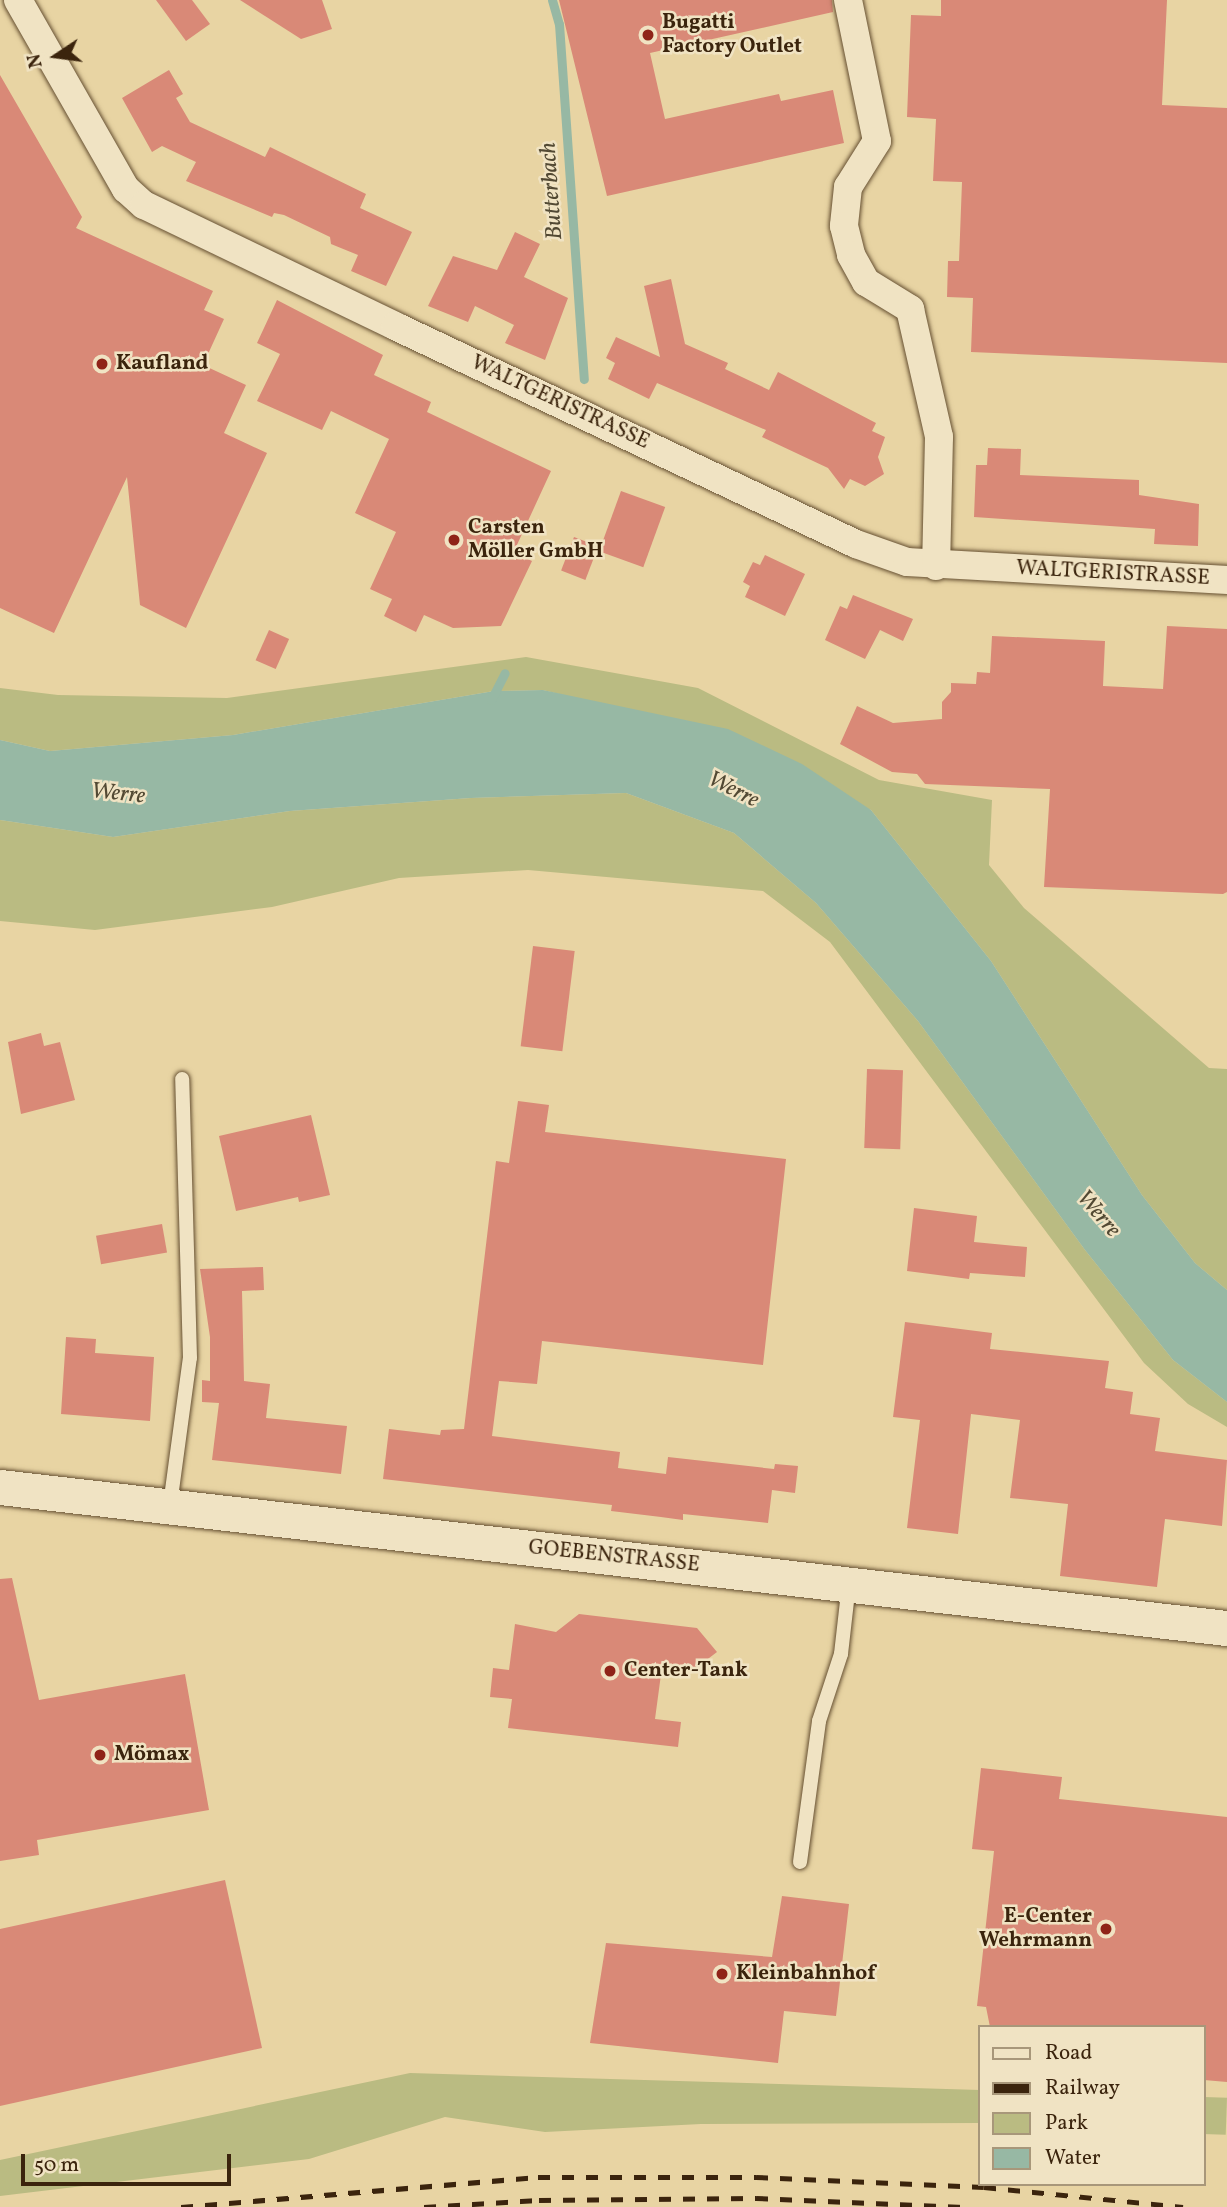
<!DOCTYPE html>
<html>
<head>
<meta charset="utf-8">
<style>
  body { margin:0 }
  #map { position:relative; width:1227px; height:2207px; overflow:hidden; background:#e8d4a3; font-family:Vollkorn,serif }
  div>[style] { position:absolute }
  .green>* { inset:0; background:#babb82; transform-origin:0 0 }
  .water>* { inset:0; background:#97b8a4 }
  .stream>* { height:9px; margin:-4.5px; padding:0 4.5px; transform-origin:4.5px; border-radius:4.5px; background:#97b8a4 }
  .building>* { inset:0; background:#d98977; transform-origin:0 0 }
  .roads { filter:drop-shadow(0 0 2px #665032) drop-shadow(0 0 2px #665032) }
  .service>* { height:14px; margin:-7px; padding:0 7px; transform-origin:7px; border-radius:7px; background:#f0e3c3 }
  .minor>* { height:28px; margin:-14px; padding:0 14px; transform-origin:14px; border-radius:14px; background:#f0e3c3 }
  .tertiary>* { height:35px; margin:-17.5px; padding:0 17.5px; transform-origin:17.5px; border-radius:17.5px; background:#f0e3c3 }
  .rail>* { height:5px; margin-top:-2.5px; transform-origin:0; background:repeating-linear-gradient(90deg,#3b240d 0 12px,transparent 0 24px) }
  .dots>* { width:19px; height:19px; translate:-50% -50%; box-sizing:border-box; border:4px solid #f0e3c3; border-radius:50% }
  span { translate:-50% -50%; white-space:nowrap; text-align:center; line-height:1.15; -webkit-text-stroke:5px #f0e3c3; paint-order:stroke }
  .poi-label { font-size:21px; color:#3b240d; font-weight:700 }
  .left { translate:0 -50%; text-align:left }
  .right { translate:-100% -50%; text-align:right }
  .street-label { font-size:21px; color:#3b240d }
  .water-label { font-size:23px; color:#524933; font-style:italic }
  .legend { position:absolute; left:978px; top:2025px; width:228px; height:161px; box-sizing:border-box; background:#f0e3c3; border:2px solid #a8977a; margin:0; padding:9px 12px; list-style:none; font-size:21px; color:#3b240d }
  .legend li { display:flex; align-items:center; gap:14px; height:35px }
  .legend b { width:35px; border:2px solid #a8977a }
  .north { position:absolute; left:21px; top:21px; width:70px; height:70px; -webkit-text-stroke:5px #f0e3c3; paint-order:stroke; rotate:257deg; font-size:19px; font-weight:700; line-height:28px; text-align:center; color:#3b240d }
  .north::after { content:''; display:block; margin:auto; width:24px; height:32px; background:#3b240d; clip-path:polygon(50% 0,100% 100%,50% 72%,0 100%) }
  .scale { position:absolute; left:21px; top:2154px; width:210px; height:32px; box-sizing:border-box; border:4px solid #3b240d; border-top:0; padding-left:9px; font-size:21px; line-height:24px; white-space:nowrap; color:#3b240d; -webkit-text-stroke:5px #f0e3c3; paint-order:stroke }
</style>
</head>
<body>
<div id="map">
  <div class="green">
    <div style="clip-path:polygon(526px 657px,698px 688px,879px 780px,992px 800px,989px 865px,1024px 908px,1209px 1068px,1227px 1069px,1227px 1290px,1195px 1263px,1142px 1195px,991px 961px,871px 810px,579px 699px,543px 690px,494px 691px,233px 735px,50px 751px,0 740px,0 688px,58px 695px,227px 698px)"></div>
    <div style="clip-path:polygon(626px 793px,734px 833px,816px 903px,918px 1021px,1085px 1250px,1173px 1360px,1227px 1402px,1227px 1427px,1188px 1404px,1144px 1363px,830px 942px,763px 891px,528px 870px,399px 878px,272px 907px,95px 930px,0 921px,0 820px,113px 837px,290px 811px,471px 798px)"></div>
    <div style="clip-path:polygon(410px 2073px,980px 2090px,980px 2123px,701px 2124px,545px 2132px,445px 2117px,309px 2159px,0 2196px,0 2160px)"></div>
    <div style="left:1204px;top:2097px;width:23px;height:37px;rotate:2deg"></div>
  </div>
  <div class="water">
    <div style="clip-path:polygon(543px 690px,728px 729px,802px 764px,871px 810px,991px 961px,1142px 1195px,1195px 1263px,1227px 1290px,1227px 1402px,1173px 1360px,1085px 1250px,918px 1021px,816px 903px,734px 833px,626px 793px,471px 798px,290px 811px,113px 837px,0 820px,0 740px,50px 751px,233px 735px,494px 691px)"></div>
  </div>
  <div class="stream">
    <div style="left:552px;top:0;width:25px;rotate:74deg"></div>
    <div style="left:559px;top:24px;width:356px;rotate:86deg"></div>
    <div style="left:491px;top:700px;width:30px;rotate:-63deg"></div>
  </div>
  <div class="building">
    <div style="clip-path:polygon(156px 0,192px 0,210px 24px,186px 41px)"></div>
    <div style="clip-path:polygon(240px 0,322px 0,332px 29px,301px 39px)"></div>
    <div style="clip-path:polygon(559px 0,832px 0,833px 12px,650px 53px,665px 119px,779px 94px,781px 101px,833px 90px,844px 143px,607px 196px)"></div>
    <div style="clip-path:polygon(941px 0,1167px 0,1162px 105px,1227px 108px,1227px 363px,971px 352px,973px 298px,947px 297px,948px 261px,959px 261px,962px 182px,933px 181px,936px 119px,907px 117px,911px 15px,941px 16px)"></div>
    <div style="clip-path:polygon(169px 70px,183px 94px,176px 98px,190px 122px,265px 157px,270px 147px,366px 194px,360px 208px,412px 232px,386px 286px,351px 271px,358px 255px,331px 244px,330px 237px,284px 215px,274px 213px,272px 217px,186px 181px,196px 162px,162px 146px,152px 152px,122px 98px)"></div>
    <div style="clip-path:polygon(0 75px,82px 217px,76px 228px,213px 291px,204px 310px,224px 319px,203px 365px,246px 385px,224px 433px,267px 453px,186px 628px,140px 605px,127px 477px,54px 633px,0 608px)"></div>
    <div style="clip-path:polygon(515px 232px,540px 244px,524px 277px,568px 298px,545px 360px,505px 343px,514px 325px,475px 306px,468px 322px,428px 306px,453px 256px,497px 270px)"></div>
    <div style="clip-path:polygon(671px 279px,685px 344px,728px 363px,725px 369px,769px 390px,778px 372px,876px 423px,872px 431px,885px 437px,878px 457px,884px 474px,865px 486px,850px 479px,844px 489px,828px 468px,762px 437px,766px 430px,657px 383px,649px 399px,608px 379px,615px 363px,606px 358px,616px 337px,660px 357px,644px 286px)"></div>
    <div style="clip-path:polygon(277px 300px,383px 355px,374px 375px,431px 402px,427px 412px,551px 471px,516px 547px,514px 553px,532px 561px,501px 626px,453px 628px,424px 615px,416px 632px,384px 616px,392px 599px,370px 589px,396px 532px,355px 513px,389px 439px,331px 411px,322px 430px,257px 401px,280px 354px,257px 343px)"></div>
    <div style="clip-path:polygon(988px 448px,1021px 449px,1020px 475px,1139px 480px,1139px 495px,1199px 504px,1198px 546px,1154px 544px,1155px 529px,974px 517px,976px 465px,987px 465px)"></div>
    <div style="left:621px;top:491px;width:47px;height:64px;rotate:20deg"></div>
    <div style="left:574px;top:537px;width:26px;height:36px;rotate:21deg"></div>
    <div style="clip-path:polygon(765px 555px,805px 574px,785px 616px,745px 597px,750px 586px,743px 582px,753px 562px,760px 565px)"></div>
    <div style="clip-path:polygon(853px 595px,913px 619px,903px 641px,880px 630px,865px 659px,825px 640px,840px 606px,847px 609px)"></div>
    <div style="clip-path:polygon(1167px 626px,1227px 629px,1227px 892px,1223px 894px,1044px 887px,1050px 789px,925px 784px,917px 774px,892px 772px,840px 744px,857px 706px,893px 723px,942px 719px,942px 702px,951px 692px,951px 683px,976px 684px,977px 672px,990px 673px,992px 636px,1105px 641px,1103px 686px,1163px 689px)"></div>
    <div style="left:269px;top:630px;width:22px;height:33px;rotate:24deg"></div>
    <div style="left:533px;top:946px;width:42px;height:101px;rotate:7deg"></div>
    <div style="clip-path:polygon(41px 1033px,44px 1046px,60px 1042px,75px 1100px,21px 1114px,8px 1042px)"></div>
    <div style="left:867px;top:1069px;width:36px;height:79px;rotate:2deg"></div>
    <div style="clip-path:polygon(518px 1101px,549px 1105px,545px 1132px,786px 1159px,763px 1365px,542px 1341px,537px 1384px,499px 1381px,492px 1436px,620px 1452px,618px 1468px,666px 1474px,668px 1457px,774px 1469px,775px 1464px,798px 1466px,795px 1493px,772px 1490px,768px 1523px,683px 1514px,683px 1520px,661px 1517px,611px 1511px,612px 1505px,383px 1479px,389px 1429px,440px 1435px,441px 1430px,464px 1429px,496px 1161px,509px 1163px)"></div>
    <div style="clip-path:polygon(311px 1115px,330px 1195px,299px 1202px,298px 1197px,236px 1211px,219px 1136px)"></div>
    <div style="clip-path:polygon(914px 1208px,977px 1216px,974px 1242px,1027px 1247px,1025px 1277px,970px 1273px,969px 1279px,907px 1271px)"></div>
    <div style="left:162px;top:1224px;width:29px;height:67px;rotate:80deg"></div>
    <div style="clip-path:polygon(263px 1267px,264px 1290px,242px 1291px,244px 1381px,270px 1384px,266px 1418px,347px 1426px,341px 1474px,212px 1460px,219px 1403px,202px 1402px,202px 1380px,210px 1381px,210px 1337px,200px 1269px)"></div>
    <div style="clip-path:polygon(905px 1322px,992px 1333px,990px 1349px,1109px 1361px,1105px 1388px,1133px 1392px,1130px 1414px,1160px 1418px,1155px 1451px,1227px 1460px,1222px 1526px,1165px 1519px,1157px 1587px,1060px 1576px,1068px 1504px,1010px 1498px,1020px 1420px,971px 1414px,958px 1534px,907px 1528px,920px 1420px,893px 1417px)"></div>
    <div style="clip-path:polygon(66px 1337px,96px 1339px,95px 1353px,154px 1357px,150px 1421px,61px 1414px)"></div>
    <div style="clip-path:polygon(12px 1578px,39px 1700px,185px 1674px,209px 1810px,37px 1840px,39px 1855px,0 1861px,0 1579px)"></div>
    <div style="clip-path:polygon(579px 1614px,697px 1628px,717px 1652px,692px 1671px,662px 1667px,655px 1719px,681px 1722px,678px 1747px,508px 1728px,512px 1699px,490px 1697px,493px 1668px,509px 1670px,515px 1624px,556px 1632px)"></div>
    <div style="clip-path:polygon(981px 1768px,1062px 1777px,1059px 1799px,1227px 1817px,1227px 2082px,1204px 2080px,1204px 2027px,990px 2027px,986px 2007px,977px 2006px,994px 1851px,972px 1849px)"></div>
    <div style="clip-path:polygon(225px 1880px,262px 2048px,0 2106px,0 1929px)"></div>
    <div style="clip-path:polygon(782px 1896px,849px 1904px,836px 2016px,784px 2011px,778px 2063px,590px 2043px,606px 1943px,772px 1957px)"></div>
  </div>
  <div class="roads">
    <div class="service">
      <div style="left:170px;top:1505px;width:148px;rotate:-82.3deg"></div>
      <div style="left:190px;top:1358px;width:279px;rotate:-91.6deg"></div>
      <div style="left:800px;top:1862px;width:142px;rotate:-82.3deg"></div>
      <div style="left:819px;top:1721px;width:71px;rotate:-71.8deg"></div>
      <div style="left:841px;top:1654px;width:70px;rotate:-83.5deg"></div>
    </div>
    <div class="minor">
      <div style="left:18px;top:0;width:218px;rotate:60.3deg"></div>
      <div style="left:126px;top:189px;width:24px;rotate:42deg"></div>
      <div style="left:144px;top:205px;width:279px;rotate:25.7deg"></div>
      <div style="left:395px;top:326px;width:510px;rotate:25.31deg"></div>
      <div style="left:856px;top:544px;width:54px;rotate:19.4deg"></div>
      <div style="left:907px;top:562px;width:321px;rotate:3.2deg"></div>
      <div style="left:848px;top:0;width:144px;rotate:78.4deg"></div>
      <div style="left:877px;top:141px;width:54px;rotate:122.2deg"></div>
      <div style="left:848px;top:187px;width:39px;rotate:96deg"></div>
      <div style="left:844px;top:226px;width:30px;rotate:76deg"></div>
      <div style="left:851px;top:255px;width:31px;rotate:61deg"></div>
      <div style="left:866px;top:282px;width:52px;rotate:31.5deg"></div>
      <div style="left:910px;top:309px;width:131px;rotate:77.2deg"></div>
      <div style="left:939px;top:437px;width:129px;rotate:91.3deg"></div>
    </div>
    <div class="tertiary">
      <div style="left:0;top:1487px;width:1235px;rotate:6.56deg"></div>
    </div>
  </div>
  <div class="rail">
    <div style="left:181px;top:2207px;width:358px;rotate:-4.8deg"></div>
    <div style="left:538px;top:2177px;width:218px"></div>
    <div style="left:756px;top:2177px;width:228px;rotate:2.5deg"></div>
    <div style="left:984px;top:2187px;width:200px;rotate:5.7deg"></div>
    <div style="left:424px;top:2207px;width:115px;rotate:-3.5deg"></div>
    <div style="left:539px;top:2200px;width:217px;rotate:-0.5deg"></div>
    <div style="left:756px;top:2198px;width:208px;rotate:2.5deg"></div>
  </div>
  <div class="dots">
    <div style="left:648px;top:35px;background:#8f2418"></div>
    <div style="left:102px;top:364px;background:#8f2418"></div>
    <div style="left:454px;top:540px;background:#8f2418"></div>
    <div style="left:610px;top:1671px;background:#8f2418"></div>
    <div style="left:100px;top:1755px;background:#8f2418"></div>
    <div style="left:1106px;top:1929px;background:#8f2418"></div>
    <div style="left:722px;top:1974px;background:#8f2418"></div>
  </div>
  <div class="poi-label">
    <span class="left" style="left:662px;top:35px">Bugatti<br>Factory Outlet</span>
    <span class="left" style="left:116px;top:364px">Kaufland</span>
    <span class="left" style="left:468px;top:540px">Carsten<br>Möller GmbH</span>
    <span class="left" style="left:624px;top:1671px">Center-Tank</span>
    <span class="left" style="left:114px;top:1755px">Mömax</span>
    <span class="right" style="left:1092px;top:1929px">E-Center<br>Wehrmann</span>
    <span class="left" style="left:736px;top:1974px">Kleinbahnhof</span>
  </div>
  <div class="street-label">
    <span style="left:560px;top:403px;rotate:25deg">WALTGERISTRASSE</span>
    <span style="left:1113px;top:574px;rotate:3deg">WALTGERISTRASSE</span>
    <span style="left:614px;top:1557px;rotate:6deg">GOEBENSTRASSE</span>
  </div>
  <div class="water-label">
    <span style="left:552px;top:191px;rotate:-94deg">Butterbach</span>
    <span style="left:733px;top:790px;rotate:27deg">Werre</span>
    <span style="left:118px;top:794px;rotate:6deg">Werre</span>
    <span style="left:1098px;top:1214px;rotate:49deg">Werre</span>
  </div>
  <ul class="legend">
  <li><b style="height:9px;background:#f0e3c3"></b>Road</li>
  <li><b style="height:9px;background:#3b240d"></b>Railway</li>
  <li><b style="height:19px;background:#babb82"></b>Park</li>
  <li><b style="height:19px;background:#97b8a4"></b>Water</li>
  </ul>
  <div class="north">N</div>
  <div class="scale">50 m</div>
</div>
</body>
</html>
